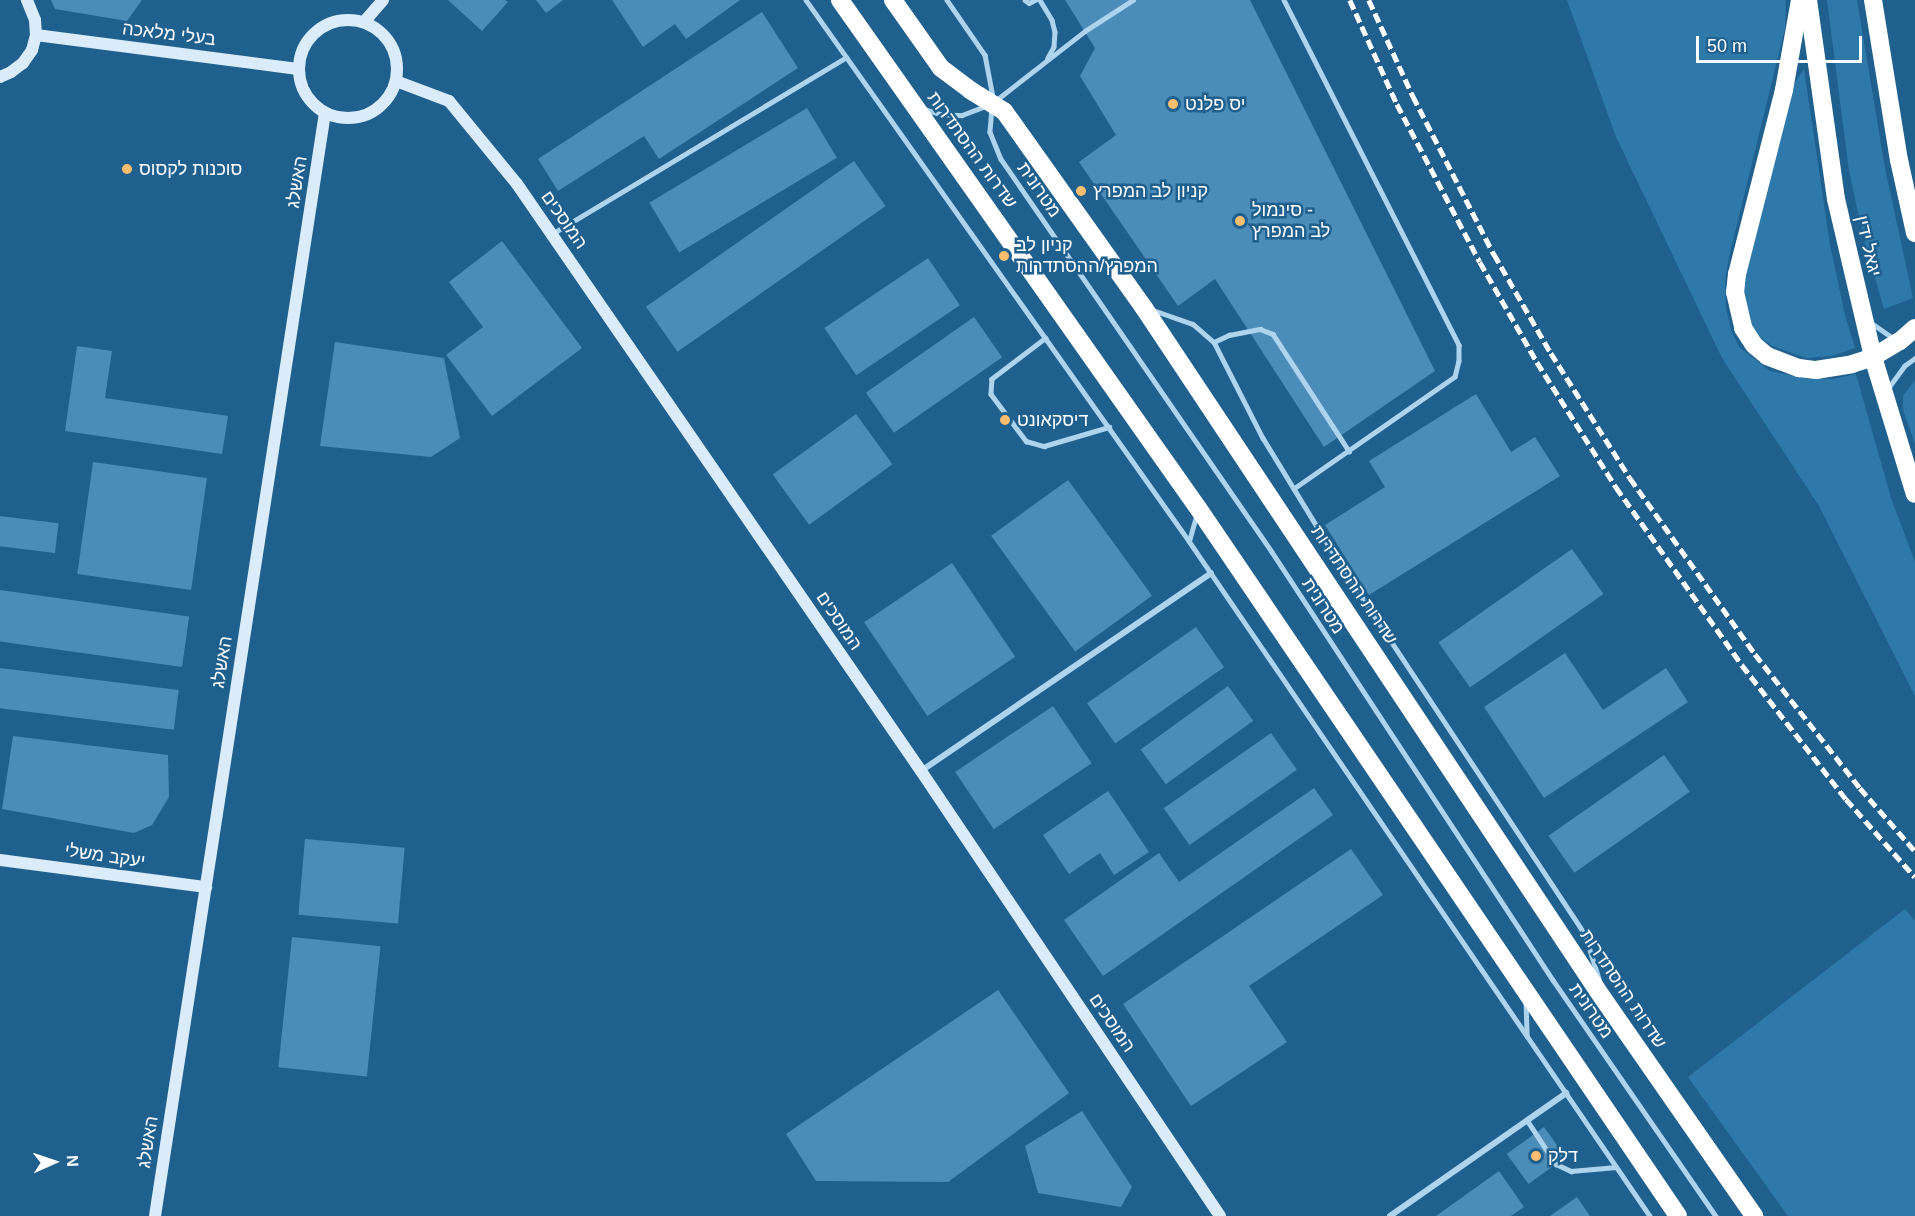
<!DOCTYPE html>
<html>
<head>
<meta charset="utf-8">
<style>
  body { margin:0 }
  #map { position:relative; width:1915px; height:1216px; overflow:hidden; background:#1f608f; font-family:Helvetica,"Noto Sans Hebrew",sans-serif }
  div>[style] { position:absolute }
  .green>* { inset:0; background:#2f79aa }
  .building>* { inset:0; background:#4b8cb8; transform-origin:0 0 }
  .path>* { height:4px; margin-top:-2px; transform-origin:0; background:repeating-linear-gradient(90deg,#aed3ed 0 3px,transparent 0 7.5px) }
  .lane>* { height:4.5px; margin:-2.25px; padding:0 2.25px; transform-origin:2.25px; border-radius:2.25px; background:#aed3ed }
  .street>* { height:6px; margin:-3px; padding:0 3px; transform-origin:3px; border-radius:3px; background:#aed3ed }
  .secondary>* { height:12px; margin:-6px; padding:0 6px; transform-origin:6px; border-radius:6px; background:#daecf9 }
  .secondary>.ring { margin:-6px; padding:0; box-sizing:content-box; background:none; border:12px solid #daecf9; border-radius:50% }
  .highway>* { height:18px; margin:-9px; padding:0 9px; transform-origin:9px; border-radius:9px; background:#fff }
  .rail>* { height:4.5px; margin-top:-2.25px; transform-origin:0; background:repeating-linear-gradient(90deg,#fff 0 10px,transparent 0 14.5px) }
  .dots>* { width:16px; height:16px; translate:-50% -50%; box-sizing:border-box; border:3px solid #1f608f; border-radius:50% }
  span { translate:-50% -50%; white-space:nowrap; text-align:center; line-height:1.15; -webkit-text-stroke:5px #1f608f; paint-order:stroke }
  .street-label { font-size:18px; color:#fff }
  .poi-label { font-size:18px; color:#fff }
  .left { translate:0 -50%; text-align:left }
  .north { position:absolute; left:24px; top:1132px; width:60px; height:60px; -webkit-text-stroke:4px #1f608f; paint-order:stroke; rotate:87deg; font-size:16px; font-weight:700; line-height:24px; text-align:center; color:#fff }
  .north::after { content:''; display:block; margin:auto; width:21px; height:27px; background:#fff; clip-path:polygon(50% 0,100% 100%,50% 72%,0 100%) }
  .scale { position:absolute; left:1696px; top:36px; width:166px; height:27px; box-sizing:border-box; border:3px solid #fff; border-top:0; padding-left:8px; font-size:18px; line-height:21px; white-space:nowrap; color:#fff; -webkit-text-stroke:4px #1f608f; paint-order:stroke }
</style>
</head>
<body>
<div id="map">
  <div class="green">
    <div style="clip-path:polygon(1567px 0,1786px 0,1785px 28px,1729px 257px,1725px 281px,1726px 308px,1731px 330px,1739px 347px,1770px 371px,1809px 379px,1833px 379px,1856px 374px,1891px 498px,1915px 562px,1915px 696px,1819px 506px,1722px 358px,1616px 137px)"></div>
    <div style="clip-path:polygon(1827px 0,1857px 0,1885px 168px,1913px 298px,1884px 309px,1864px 240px,1849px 171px)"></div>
    <div style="clip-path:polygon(1804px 69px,1830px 245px,1845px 315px,1855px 348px,1831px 356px,1806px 358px,1772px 346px,1759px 336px,1749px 323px,1743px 287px,1792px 87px)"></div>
    <div style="clip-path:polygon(1915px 380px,1915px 444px,1903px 410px,1903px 396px)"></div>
    <div style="clip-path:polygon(1905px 909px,1915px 921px,1915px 1216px,1788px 1216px,1688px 1077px)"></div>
  </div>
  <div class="building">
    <div style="clip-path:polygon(51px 0,142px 0,127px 21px,55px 9px)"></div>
    <div style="clip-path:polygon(448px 0,505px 0,508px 2px,482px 31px)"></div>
    <div style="clip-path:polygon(536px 0,563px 0,546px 13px)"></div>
    <div style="clip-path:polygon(612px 0,740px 0,686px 39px,675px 24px,643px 47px)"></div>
    <div style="clip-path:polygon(1065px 0,1250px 0,1435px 371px,1324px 447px,1215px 279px,1178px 306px,1079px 162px,1116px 135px,1080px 76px,1095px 48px)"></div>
    <div style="clip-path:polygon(762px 12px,798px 68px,659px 159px,644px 136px,558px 191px,538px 159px)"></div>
    <div style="left:807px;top:108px;width:58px;height:184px;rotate:59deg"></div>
    <div style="left:854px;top:161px;width:55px;height:254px;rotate:55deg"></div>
    <div style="clip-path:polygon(502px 241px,582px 348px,492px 416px,446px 355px,483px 327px,449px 282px)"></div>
    <div style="left:928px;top:258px;width:57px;height:125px;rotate:56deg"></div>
    <div style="left:974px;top:317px;width:49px;height:132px;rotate:55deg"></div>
    <div style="clip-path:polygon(335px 342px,444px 358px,460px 438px,431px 457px,320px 446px)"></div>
    <div style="clip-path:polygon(77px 346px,112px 351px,105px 398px,228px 416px,222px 454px,65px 431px)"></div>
    <div style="clip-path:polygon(1476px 394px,1511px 452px,1535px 437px,1560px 476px,1369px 595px,1325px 525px,1385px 487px,1369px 461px)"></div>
    <div style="left:856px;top:414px;width:62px;height:103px;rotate:54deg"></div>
    <div style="left:93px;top:462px;width:115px;height:113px;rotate:8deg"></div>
    <div style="left:1068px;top:480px;width:143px;height:95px;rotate:54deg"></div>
    <div style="left:0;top:516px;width:59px;height:30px;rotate:7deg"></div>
    <div style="left:1572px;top:549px;width:55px;height:163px;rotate:55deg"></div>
    <div style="left:952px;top:563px;width:113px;height:106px;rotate:56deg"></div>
    <div style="left:0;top:590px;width:191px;height:51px;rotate:8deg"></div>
    <div style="left:1196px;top:627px;width:49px;height:133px;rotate:55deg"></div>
    <div style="clip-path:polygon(1565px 653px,1603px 710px,1666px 668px,1688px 702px,1544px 798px,1484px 707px)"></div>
    <div style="left:0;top:668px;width:180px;height:40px;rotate:7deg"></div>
    <div style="left:1228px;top:686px;width:43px;height:108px;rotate:54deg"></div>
    <div style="left:1053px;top:706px;width:69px;height:118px;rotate:56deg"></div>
    <div style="left:1271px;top:733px;width:45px;height:131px;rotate:55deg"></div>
    <div style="clip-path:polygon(13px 736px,168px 755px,169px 797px,152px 825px,134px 833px,2px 809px)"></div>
    <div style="left:1664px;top:755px;width:45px;height:141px;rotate:55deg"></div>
    <div style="clip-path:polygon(1314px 788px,1333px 815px,1103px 976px,1064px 920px,1159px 853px,1179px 882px)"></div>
    <div style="clip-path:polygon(1108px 791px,1149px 852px,1114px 875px,1100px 853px,1069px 874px,1043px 835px)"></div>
    <div style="left:305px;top:839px;width:100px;height:76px;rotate:5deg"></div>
    <div style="clip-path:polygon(1351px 849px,1383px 895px,1249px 986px,1287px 1042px,1191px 1106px,1123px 1004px)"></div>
    <div style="left:292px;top:937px;width:89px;height:131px;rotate:6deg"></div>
    <div style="clip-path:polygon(998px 990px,1069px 1093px,948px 1182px,816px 1181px,786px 1134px)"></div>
    <div style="clip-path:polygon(1082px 1111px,1132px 1187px,1121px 1207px,1038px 1193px,1025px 1146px)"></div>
    <div style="left:1544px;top:1127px;width:37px;height:46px;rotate:54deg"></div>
    <div style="clip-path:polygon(1499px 1171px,1524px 1207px,1511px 1216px,1436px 1216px)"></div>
    <div style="clip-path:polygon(1577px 1197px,1590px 1216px,1550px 1216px)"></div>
  </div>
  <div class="path">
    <div style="left:1615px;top:977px;width:11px;rotate:52deg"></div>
  </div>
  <div class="lane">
    <div style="left:806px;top:0;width:663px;rotate:54.7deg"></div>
    <div style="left:1189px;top:541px;width:817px;rotate:55.67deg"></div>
    <div style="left:947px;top:0;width:67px;rotate:55.4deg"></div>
    <div style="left:985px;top:55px;width:43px;rotate:79.2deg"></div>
    <div style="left:1025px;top:0;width:5px;rotate:37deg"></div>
    <div style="left:1029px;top:3px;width:7px;rotate:-27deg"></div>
    <div style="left:1040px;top:0;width:23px;rotate:59deg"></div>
    <div style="left:1052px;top:20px;width:12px;rotate:76deg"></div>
    <div style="left:1055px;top:32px;width:15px;rotate:94deg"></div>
    <div style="left:1054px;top:47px;width:13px;rotate:119deg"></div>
    <div style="left:1284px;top:0;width:387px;rotate:63.1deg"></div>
    <div style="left:1459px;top:345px;width:16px;rotate:90deg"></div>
    <div style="left:1459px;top:361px;width:16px;rotate:104deg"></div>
    <div style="left:1455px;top:377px;width:196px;rotate:145.2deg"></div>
    <div style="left:995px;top:101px;width:114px;rotate:-37.9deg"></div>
    <div style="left:1085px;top:31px;width:57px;rotate:-32.9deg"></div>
    <div style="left:992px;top:108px;width:24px;rotate:95deg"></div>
    <div style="left:990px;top:132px;width:29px;rotate:68deg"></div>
    <div style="left:1001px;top:159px;width:477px;rotate:55.4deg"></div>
    <div style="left:1272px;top:552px;width:512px;rotate:56.71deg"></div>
    <div style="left:1553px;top:980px;width:287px;rotate:55.4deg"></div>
    <div style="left:924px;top:109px;width:17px;rotate:17deg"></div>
    <div style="left:940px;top:114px;width:22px;rotate:3deg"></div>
    <div style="left:962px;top:115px;width:25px;rotate:-21deg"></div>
    <div style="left:552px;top:234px;width:343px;rotate:-31deg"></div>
    <div style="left:1153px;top:310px;width:42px;rotate:19.3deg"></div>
    <div style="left:1193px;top:324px;width:28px;rotate:41deg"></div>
    <div style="left:1214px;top:342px;width:108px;rotate:63deg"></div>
    <div style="left:1263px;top:438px;width:148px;rotate:58.6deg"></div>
    <div style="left:1340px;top:564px;width:444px;rotate:56.5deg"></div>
    <div style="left:1585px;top:934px;width:50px;rotate:72.6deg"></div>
    <div style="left:1873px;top:324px;width:24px;rotate:35deg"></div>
    <div style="left:1046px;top:338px;width:68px;rotate:142.8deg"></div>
    <div style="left:992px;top:379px;width:15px;rotate:94deg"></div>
    <div style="left:991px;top:394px;width:59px;rotate:53.3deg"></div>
    <div style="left:1026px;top:441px;width:19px;rotate:16deg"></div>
    <div style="left:1044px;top:446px;width:68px;rotate:-16.3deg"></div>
    <div style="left:1214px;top:342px;width:17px;rotate:-25deg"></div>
    <div style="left:1229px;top:335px;width:32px;rotate:-11deg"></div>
    <div style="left:1260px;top:329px;width:14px;rotate:21deg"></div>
    <div style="left:1273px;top:334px;width:140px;rotate:57deg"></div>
    <div style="left:1889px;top:387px;width:26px;rotate:-54deg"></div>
    <div style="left:1904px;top:366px;width:14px;rotate:-36deg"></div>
    <div style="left:1189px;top:541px;width:26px;rotate:-74deg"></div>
    <div style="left:1526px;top:1002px;width:34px;rotate:88deg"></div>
    <div style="left:1527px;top:1120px;width:53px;rotate:56.6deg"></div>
    <div style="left:1556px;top:1164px;width:17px;rotate:25deg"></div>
    <div style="left:1571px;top:1171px;width:45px;rotate:-5.1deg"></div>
  </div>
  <div class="street">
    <div style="left:921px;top:771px;width:351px;rotate:-34.3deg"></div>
    <div style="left:1390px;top:1216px;width:215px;rotate:-34.9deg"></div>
  </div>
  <div class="secondary">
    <div class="ring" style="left:299px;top:20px;width:86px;height:86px"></div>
    <div style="left:364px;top:22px;width:29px;rotate:-49deg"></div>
    <div style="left:36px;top:35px;width:264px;rotate:7.4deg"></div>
    <div style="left:0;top:77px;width:12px;rotate:-24deg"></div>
    <div style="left:11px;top:72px;width:15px;rotate:-37deg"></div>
    <div style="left:23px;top:63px;width:16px;rotate:-55deg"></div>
    <div style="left:32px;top:50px;width:16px;rotate:-75deg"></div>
    <div style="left:36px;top:35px;width:15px;rotate:-94deg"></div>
    <div style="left:35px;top:20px;width:22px;rotate:-112deg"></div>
    <div style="left:396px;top:81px;width:57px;rotate:20.7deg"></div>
    <div style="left:449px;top:101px;width:107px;rotate:50.7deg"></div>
    <div style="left:517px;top:184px;width:713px;rotate:55.46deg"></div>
    <div style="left:921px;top:771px;width:536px;rotate:56.1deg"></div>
    <div style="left:0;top:860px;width:208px;rotate:7.5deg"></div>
    <div style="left:155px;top:1216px;width:1116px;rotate:-81.24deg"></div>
  </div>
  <div class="highway">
    <div style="left:840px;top:0;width:621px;rotate:54.83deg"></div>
    <div style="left:1198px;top:508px;width:855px;rotate:55.86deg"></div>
    <div style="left:893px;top:0;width:83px;rotate:54.8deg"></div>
    <div style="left:941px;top:68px;width:36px;rotate:37deg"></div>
    <div style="left:970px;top:90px;width:40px;rotate:32deg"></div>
    <div style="left:1004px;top:111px;width:242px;rotate:54.6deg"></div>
    <div style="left:1144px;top:308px;width:827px;rotate:56.39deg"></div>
    <div style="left:1602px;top:997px;width:267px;rotate:55.2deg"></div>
    <div style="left:1800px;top:0;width:91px;rotate:100.1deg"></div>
    <div style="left:1784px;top:90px;width:190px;rotate:104.3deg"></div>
    <div style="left:1737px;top:274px;width:18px;rotate:96deg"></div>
    <div style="left:1735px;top:292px;width:37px;rotate:77deg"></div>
    <div style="left:1743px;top:328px;width:20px;rotate:57deg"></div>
    <div style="left:1754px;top:345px;width:17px;rotate:40deg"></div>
    <div style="left:1767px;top:356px;width:34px;rotate:21deg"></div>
    <div style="left:1799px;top:368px;width:17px;rotate:7deg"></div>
    <div style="left:1816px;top:370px;width:36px;rotate:-9deg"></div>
    <div style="left:1852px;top:364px;width:22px;rotate:-18deg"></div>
    <div style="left:1873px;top:357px;width:31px;rotate:-31deg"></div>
    <div style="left:1900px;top:341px;width:20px;rotate:-41deg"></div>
    <div style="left:1808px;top:0;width:201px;rotate:82deg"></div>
    <div style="left:1836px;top:199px;width:162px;rotate:76.8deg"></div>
    <div style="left:1873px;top:357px;width:143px;rotate:73deg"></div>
    <div style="left:1873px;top:0;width:162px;rotate:80.8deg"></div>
    <div style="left:1899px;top:160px;width:75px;rotate:77.6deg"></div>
  </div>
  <div class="rail">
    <div style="left:1350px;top:0;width:114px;rotate:65.7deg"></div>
    <div style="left:1397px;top:104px;width:178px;rotate:62.3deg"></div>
    <div style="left:1480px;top:262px;width:115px;rotate:60.3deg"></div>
    <div style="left:1537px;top:362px;width:148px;rotate:57.7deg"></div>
    <div style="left:1616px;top:487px;width:218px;rotate:54.7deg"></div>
    <div style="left:1742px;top:665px;width:170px;rotate:52.2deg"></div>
    <div style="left:1846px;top:799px;width:104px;rotate:48.5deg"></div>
    <div style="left:1369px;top:0;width:106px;rotate:65.4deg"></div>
    <div style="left:1413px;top:96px;width:178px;rotate:62.9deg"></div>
    <div style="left:1494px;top:254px;width:114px;rotate:60.1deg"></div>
    <div style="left:1551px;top:353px;width:148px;rotate:57.7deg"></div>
    <div style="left:1630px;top:478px;width:216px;rotate:54.6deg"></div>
    <div style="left:1755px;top:654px;width:170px;rotate:51.9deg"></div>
    <div style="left:1860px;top:788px;width:84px;rotate:48.9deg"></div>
  </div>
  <div class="dots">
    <div style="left:1173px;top:104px;background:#fbbe6e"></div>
    <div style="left:127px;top:169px;background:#fbbe6e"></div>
    <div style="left:1081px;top:191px;background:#fbbe6e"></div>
    <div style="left:1240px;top:221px;background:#fbbe6e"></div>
    <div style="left:1004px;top:256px;background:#fbbe6e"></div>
    <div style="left:1005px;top:420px;background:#fbbe6e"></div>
    <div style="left:1536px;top:1156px;background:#fbbe6e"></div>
  </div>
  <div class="street-label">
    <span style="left:169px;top:34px;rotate:7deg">בעלי מלאכה</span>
    <span style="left:972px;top:150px;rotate:54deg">שדרות ההסתדרות</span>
    <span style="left:297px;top:182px;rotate:-81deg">האשלג</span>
    <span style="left:1039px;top:190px;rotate:55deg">מטרונית</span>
    <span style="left:564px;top:220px;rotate:55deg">המוסכים</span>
    <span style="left:1868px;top:246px;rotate:77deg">יגאל ידין</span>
    <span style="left:1354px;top:585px;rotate:56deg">שדרות ההסתדרות</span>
    <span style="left:1323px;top:606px;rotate:57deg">מטרונית</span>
    <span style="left:839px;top:621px;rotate:56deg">המוסכים</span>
    <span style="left:222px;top:662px;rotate:-81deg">האשלג</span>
    <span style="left:105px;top:856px;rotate:8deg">יעקב משלי</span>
    <span style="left:1623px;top:989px;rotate:56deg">שדרות ההסתדרות</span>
    <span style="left:1591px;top:1011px;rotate:55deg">מטרונית</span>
    <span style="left:1112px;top:1023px;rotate:56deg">המוסכים</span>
    <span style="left:148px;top:1142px;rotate:-81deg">האשלג</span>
  </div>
  <div class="poi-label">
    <span class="left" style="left:1185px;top:104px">יס פלנט</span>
    <span class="left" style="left:139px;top:169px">סוכנות לקסוס</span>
    <span class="left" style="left:1093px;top:191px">קניון לב המפרץ</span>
    <span class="left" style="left:1252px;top:221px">סינמול -<br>לב המפרץ</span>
    <span class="left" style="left:1016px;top:256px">קניון לב<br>המפרץ/ההסתדרות</span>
    <span class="left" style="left:1017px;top:420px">דיסקאונט</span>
    <span class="left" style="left:1548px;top:1156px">דלק</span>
  </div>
  <div class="north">N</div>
  <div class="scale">50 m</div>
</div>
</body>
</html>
